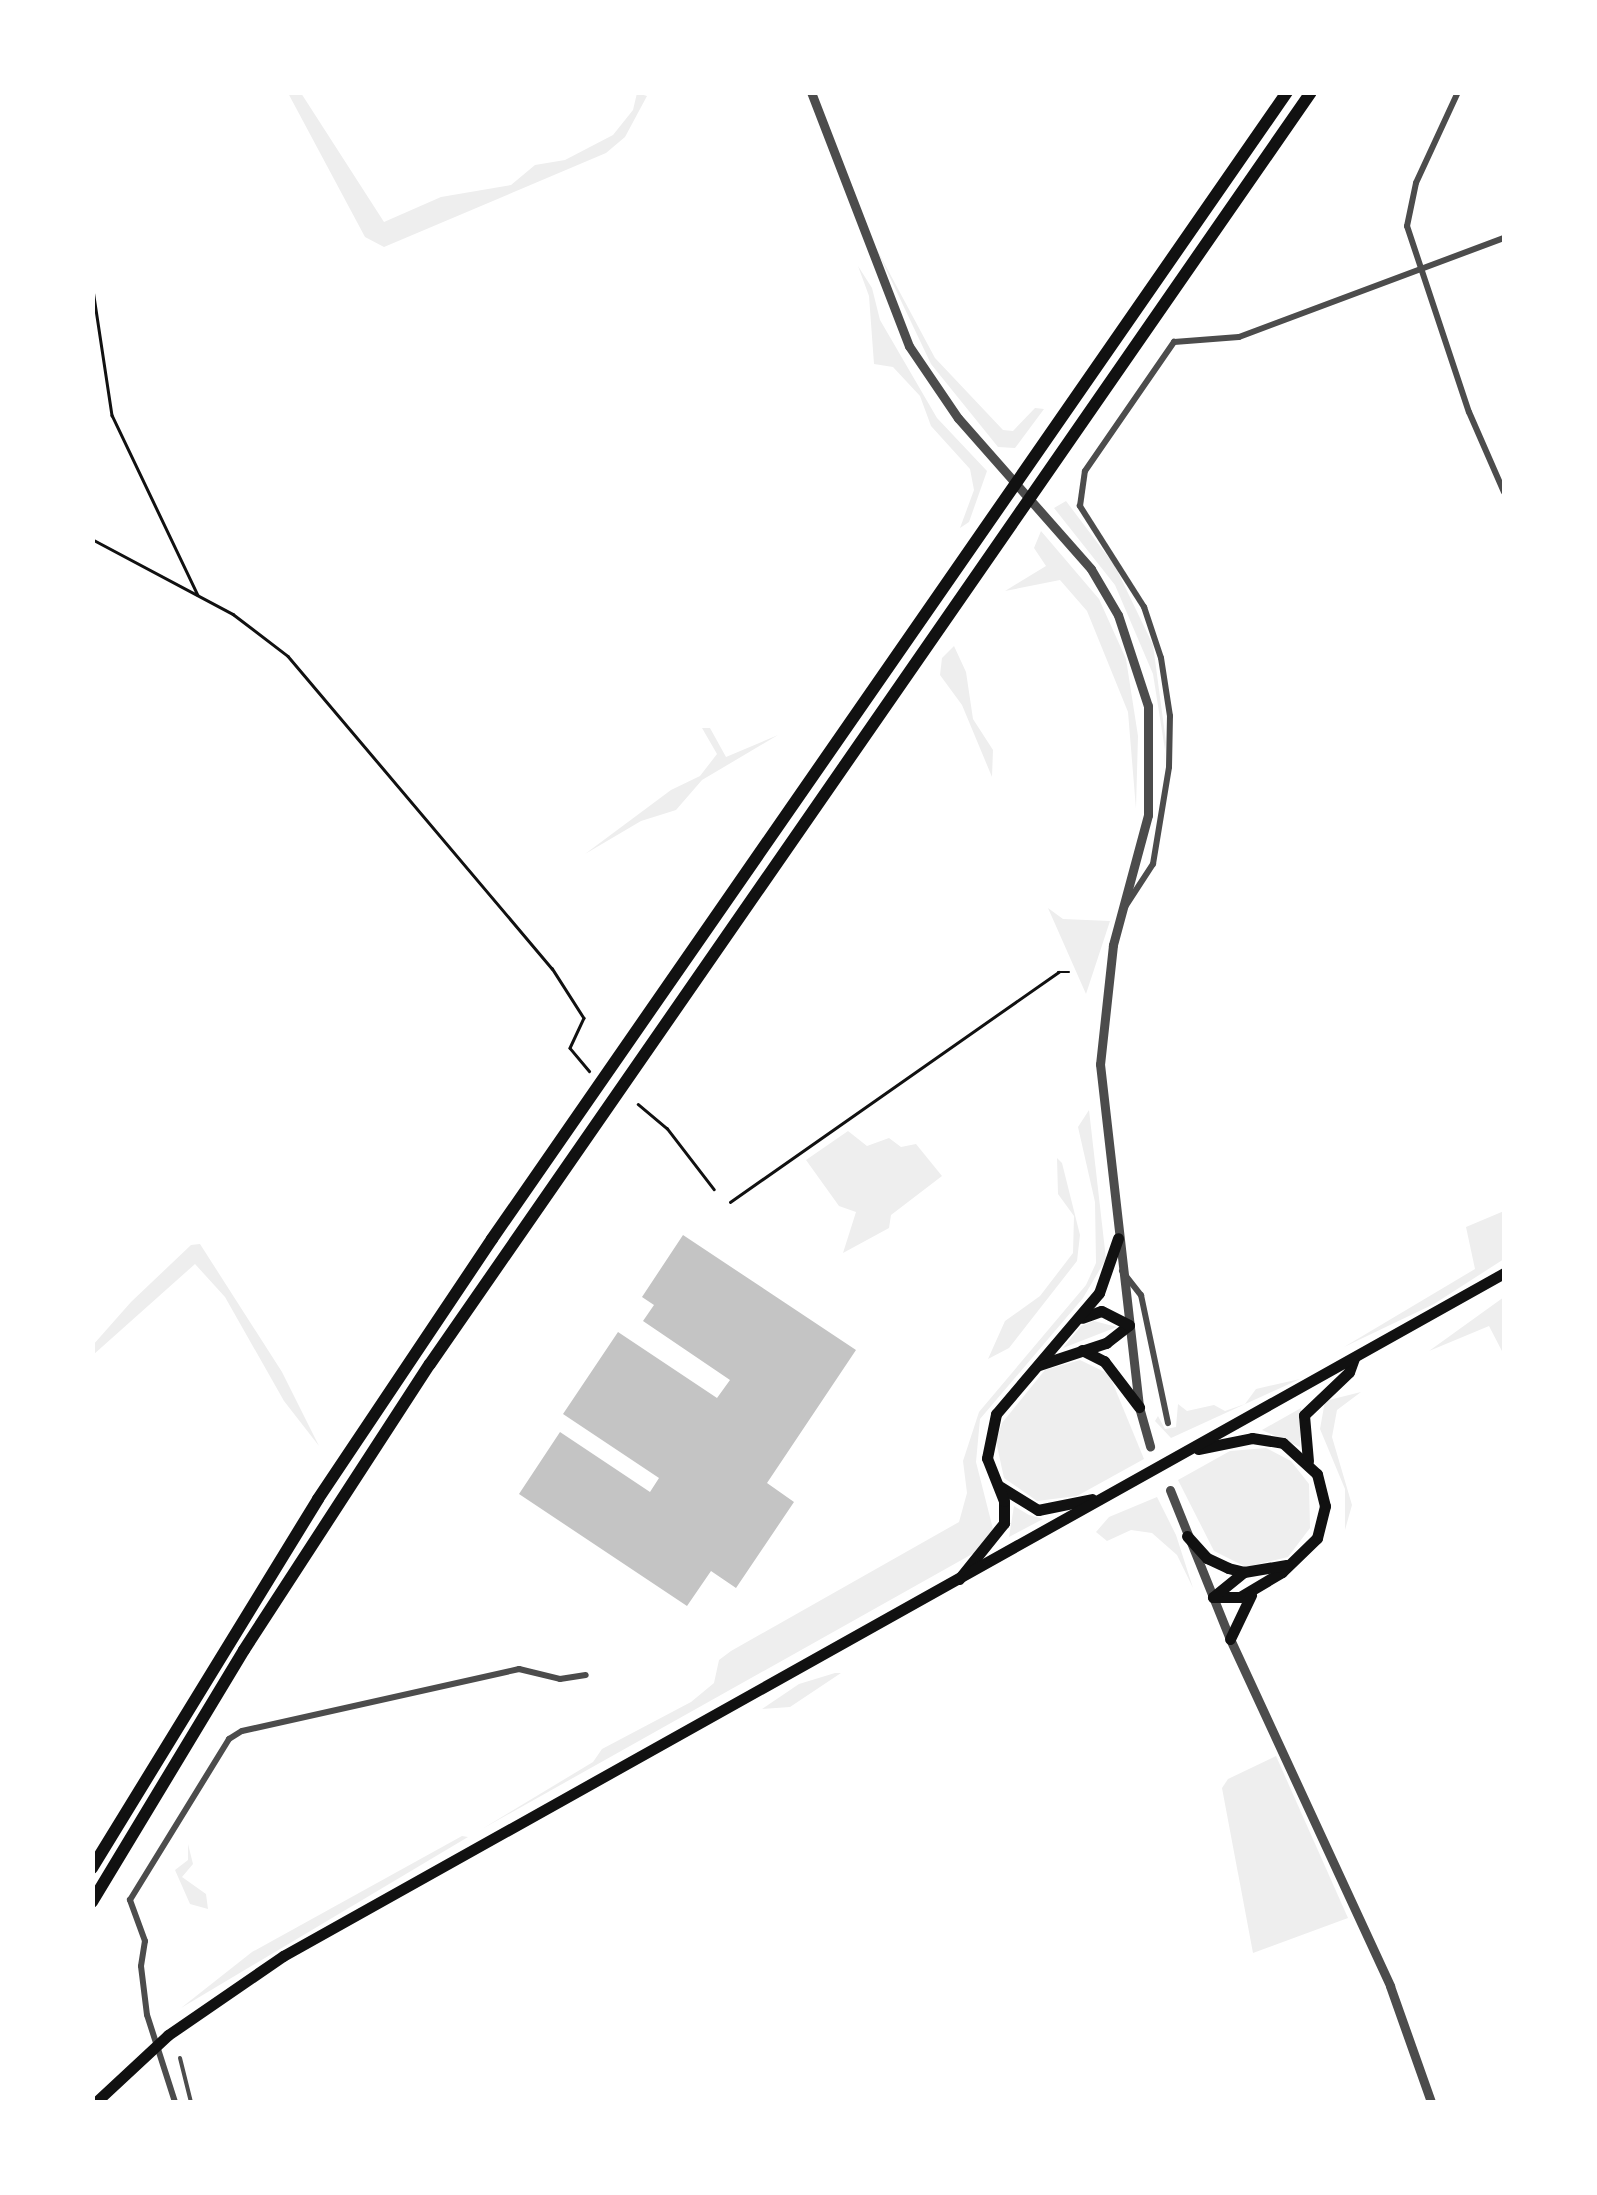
<!DOCTYPE html>
<html>
<head>
<meta charset="utf-8">
<style>
  body { margin:0 }
  #map { position:relative; width:1597px; height:2195px; overflow:hidden; background:#fff; font-family:"Work Sans",sans-serif }
  div>[style] { position:absolute }
  .green>* { inset:0; background:#eee }
  .building>* { inset:0; background:#c4c4c4 }
  .path>* { height:2.5px; margin:-1.25px; padding:0 1.25px; transform-origin:1.25px; border-radius:1.25px; background:#111 }
  .service>* { height:4px; margin:-2px; padding:0 2px; transform-origin:2px; border-radius:2px; background:#4c4c4c }
  .minor>* { height:6px; margin:-3px; padding:0 3px; transform-origin:3px; border-radius:3px; background:#4c4c4c }
  .tertiary>* { height:9px; margin:-4.5px; padding:0 4.5px; transform-origin:4.5px; border-radius:4.5px; background:#4c4c4c }
  .trunk>* { height:11px; margin:-5.5px; padding:0 5.5px; transform-origin:5.5px; border-radius:5.5px; background:#111 }
  .motorway>* { height:12px; margin:-6px; padding:0 6px; transform-origin:6px; border-radius:6px; background:#111 }
  span { translate:-50% -50%; white-space:nowrap; text-align:center; line-height:1.15; -webkit-text-stroke:8px #fff; paint-order:stroke }
  .frame { position:absolute; inset:0; border:95px solid #fff; pointer-events:none }
</style>
</head>
<body>
<div id="map">
  <div class="green">
    <div style="clip-path:polygon(288px 93px,301px 93px,384px 222px,441px 197px,511px 185px,535px 165px,565px 160px,613px 135px,633px 110px,637px 93px,647px 96px,625px 137px,606px 153px,384px 247px,365px 237px)"></div>
    <div style="clip-path:polygon(874px 244px,935px 358px,1003px 430px,1013px 431px,1035px 408px,1044px 409px,1015px 448px,998px 447px,931px 364px)"></div>
    <div style="clip-path:polygon(858px 266px,872px 288px,880px 320px,937px 418px,987px 471px,969px 522px,960px 528px,974px 490px,970px 469px,931px 426px,920px 396px,893px 367px,874px 364px,869px 296px)"></div>
    <div style="clip-path:polygon(1066px 501px,1115px 566px,1153px 645px,1166px 742px,1163px 781px,1165px 750px,1153px 674px,1115px 585px,1054px 508px)"></div>
    <div style="clip-path:polygon(1041px 531px,1099px 599px,1126px 659px,1138px 736px,1136px 809px,1128px 712px,1087px 611px,1060px 580px,1005px 591px,1046px 566px,1034px 548px)"></div>
    <div style="clip-path:polygon(954px 646px,966px 672px,973px 719px,993px 750px,992px 777px,962px 705px,940px 675px,942px 658px)"></div>
    <div style="clip-path:polygon(702px 728px,710px 728px,726px 757px,778px 735px,702px 780px,676px 810px,641px 821px,585px 854px,671px 790px,700px 776px,717px 754px)"></div>
    <div style="clip-path:polygon(1048px 908px,1063px 919px,1110px 921px,1086px 994px)"></div>
    <div style="clip-path:polygon(1089px 1110px,1106px 1259px,1083px 1298px,980px 1419px,976px 1462px,993px 1529px,974px 1553px,482px 1829px,593px 1762px,602px 1749px,691px 1702px,714px 1683px,719px 1660px,731px 1651px,959px 1522px,967px 1493px,963px 1461px,979px 1412px,1086px 1285px,1096px 1263px,1095px 1202px,1078px 1127px)"></div>
    <div style="clip-path:polygon(848px 1131px,867px 1146px,889px 1138px,901px 1147px,916px 1144px,942px 1176px,891px 1215px,889px 1228px,843px 1253px,856px 1212px,839px 1206px,806px 1160px)"></div>
    <div style="clip-path:polygon(1057px 1158px,1062px 1163px,1080px 1235px,1077px 1261px,1009px 1348px,988px 1359px,1005px 1321px,1040px 1296px,1073px 1253px,1074px 1216px,1058px 1194px)"></div>
    <div style="clip-path:polygon(1504px 1211px,1504px 1259px,1434px 1304px,1344px 1347px,1475px 1269px,1466px 1227px)"></div>
    <div style="clip-path:polygon(200px 1244px,282px 1372px,319px 1446px,284px 1401px,225px 1297px,195px 1264px,93px 1355px,93px 1345px,131px 1302px,191px 1245px)"></div>
    <div style="clip-path:polygon(1504px 1297px,1504px 1355px,1489px 1326px,1429px 1351px)"></div>
    <div style="clip-path:polygon(1094px 1321px,1117px 1327px,1063px 1348px,1081px 1326px)"></div>
    <div style="clip-path:polygon(1080px 1360px,1109px 1374px,1144px 1459px,1077px 1496px,1037px 1501px,1004px 1478px,996px 1441px,1002px 1423px,1045px 1370px)"></div>
    <div style="clip-path:polygon(1300px 1379px,1171px 1438px,1155px 1421px,1158px 1416px,1165px 1429px,1176px 1427px,1178px 1404px,1187px 1411px,1214px 1405px,1225px 1411px,1245px 1404px,1256px 1389px)"></div>
    <div style="clip-path:polygon(1361px 1392px,1337px 1410px,1332px 1437px,1352px 1505px,1345px 1530px,1345px 1489px,1320px 1429px,1325px 1401px)"></div>
    <div style="clip-path:polygon(1301px 1408px,1300px 1447px,1262px 1430px)"></div>
    <div style="clip-path:polygon(1266px 1448px,1291px 1461px,1309px 1484px,1310px 1528px,1288px 1557px,1246px 1567px,1214px 1551px,1178px 1480px,1230px 1451px)"></div>
    <div style="clip-path:polygon(1157px 1497px,1176px 1535px,1193px 1588px,1177px 1555px,1152px 1533px,1131px 1530px,1107px 1541px,1096px 1532px,1109px 1517px)"></div>
    <div style="clip-path:polygon(1014px 1506px,1029px 1515px,1043px 1519px,1009px 1537px)"></div>
    <div style="clip-path:polygon(835px 1673px,841px 1673px,790px 1707px,762px 1709px,799px 1684px)"></div>
    <div style="clip-path:polygon(1276px 1756px,1348px 1918px,1253px 1953px,1222px 1788px,1228px 1779px)"></div>
    <div style="clip-path:polygon(462px 1836px,468px 1837px,181px 2008px,252px 1952px)"></div>
    <div style="clip-path:polygon(188px 1844px,193px 1864px,182px 1877px,206px 1894px,208px 1909px,190px 1904px,175px 1870px,188px 1860px)"></div>
  </div>
  <div class="building">
    <div style="clip-path:polygon(683px 1235px,856px 1350px,767px 1483px,794px 1502px,736px 1588px,711px 1571px,687px 1606px,519px 1494px,560px 1432px,650px 1492px,659px 1478px,563px 1414px,618px 1332px,717px 1398px,730px 1380px,643px 1321px,654px 1305px,642px 1297px)"></div>
  </div>
  <div class="path">
    <div style="left:92px;top:283px;width:134px;rotate:81.4deg"></div>
    <div style="left:112px;top:415px;width:199px;rotate:64.5deg"></div>
    <div style="left:92px;top:539px;width:160px;rotate:28deg"></div>
    <div style="left:233px;top:614px;width:69px;rotate:37.4deg"></div>
    <div style="left:288px;top:656px;width:409px;rotate:49.8deg"></div>
    <div style="left:552px;top:968px;width:59px;rotate:57.4deg"></div>
    <div style="left:584px;top:1018px;width:33px;rotate:115deg"></div>
    <div style="left:570px;top:1048px;width:30px;rotate:50deg"></div>
    <div style="left:638px;top:1104px;width:38px;rotate:40deg"></div>
    <div style="left:667px;top:1128px;width:77px;rotate:52.4deg"></div>
    <div style="left:730px;top:1202px;width:401px;rotate:-35deg"></div>
    <div style="left:1058px;top:972px;width:11px"></div>
  </div>
  <div class="service">
    <div style="left:180px;top:2058px;width:45px;rotate:76deg"></div>
  </div>
  <div class="minor">
    <div style="left:1458px;top:92px;width:100px;rotate:114.8deg"></div>
    <div style="left:1416px;top:183px;width:44px;rotate:101.8deg"></div>
    <div style="left:1407px;top:226px;width:196px;rotate:71.6deg"></div>
    <div style="left:1469px;top:412px;width:87px;rotate:66.4deg"></div>
    <div style="left:1123px;top:910px;width:55px;rotate:-56.9deg"></div>
    <div style="left:1153px;top:864px;width:98px;rotate:-80.6deg"></div>
    <div style="left:1169px;top:767px;width:51px;rotate:-88.9deg"></div>
    <div style="left:1170px;top:716px;width:59px;rotate:-98.8deg"></div>
    <div style="left:1161px;top:658px;width:54px;rotate:-108.4deg"></div>
    <div style="left:1144px;top:607px;width:120px;rotate:-122.4deg"></div>
    <div style="left:1080px;top:506px;width:35px;rotate:-82deg"></div>
    <div style="left:1085px;top:471px;width:157px;rotate:-55.4deg"></div>
    <div style="left:1174px;top:342px;width:65px;rotate:-4.4deg"></div>
    <div style="left:1239px;top:337px;width:283px;rotate:-20.5deg"></div>
    <div style="left:1122px;top:1271px;width:31px;rotate:52deg"></div>
    <div style="left:1141px;top:1295px;width:131px;rotate:78.1deg"></div>
    <div style="left:175px;top:2102px;width:91px;rotate:-107.8deg"></div>
    <div style="left:147px;top:2015px;width:49px;rotate:-97deg"></div>
    <div style="left:141px;top:1966px;width:25px;rotate:-81deg"></div>
    <div style="left:145px;top:1941px;width:44px;rotate:-110.1deg"></div>
    <div style="left:130px;top:1900px;width:189px;rotate:-58.4deg"></div>
    <div style="left:229px;top:1739px;width:15px;rotate:-32deg"></div>
    <div style="left:242px;top:1731px;width:284px;rotate:-12.6deg"></div>
    <div style="left:519px;top:1669px;width:42px;rotate:13.7deg"></div>
    <div style="left:560px;top:1679px;width:26px;rotate:-9deg"></div>
  </div>
  <div class="tertiary">
    <div style="left:811px;top:92px;width:272px;rotate:68.9deg"></div>
    <div style="left:909px;top:346px;width:87px;rotate:55.8deg"></div>
    <div style="left:958px;top:418px;width:201px;rotate:48.6deg"></div>
    <div style="left:1091px;top:569px;width:53px;rotate:59.6deg"></div>
    <div style="left:1118px;top:615px;width:96px;rotate:71.8deg"></div>
    <div style="left:1148px;top:706px;width:109px;rotate:90deg"></div>
    <div style="left:1148px;top:815px;width:135px;rotate:105.1deg"></div>
    <div style="left:1113px;top:945px;width:120px;rotate:96.2deg"></div>
    <div style="left:1100px;top:1064px;width:345px;rotate:83.5deg"></div>
    <div style="left:1139px;top:1407px;width:41px;rotate:74.2deg"></div>
    <div style="left:1170px;top:1490px;width:161px;rotate:68.1deg"></div>
    <div style="left:1230px;top:1639px;width:382px;rotate:65.2deg"></div>
    <div style="left:1390px;top:1986px;width:123px;rotate:70.5deg"></div>
  </div>
  <div class="trunk">
    <div style="left:1082px;top:1350px;width:25px;rotate:27deg"></div>
    <div style="left:1104px;top:1361px;width:58px;rotate:52.7deg"></div>
    <div style="left:1039px;top:1365px;width:71px;rotate:-18.2deg"></div>
    <div style="left:1106px;top:1343px;width:29px;rotate:-38deg"></div>
    <div style="left:1129px;top:1325px;width:31px;rotate:-153deg"></div>
    <div style="left:1101px;top:1311px;width:20px;rotate:160deg"></div>
    <div style="left:1198px;top:1449px;width:55px;rotate:-11.5deg"></div>
    <div style="left:1252px;top:1438px;width:31px;rotate:9deg"></div>
    <div style="left:1283px;top:1443px;width:46px;rotate:42.4deg"></div>
    <div style="left:1317px;top:1474px;width:33px;rotate:76deg"></div>
    <div style="left:1325px;top:1506px;width:33px;rotate:104deg"></div>
    <div style="left:1317px;top:1538px;width:49px;rotate:135.8deg"></div>
    <div style="left:1282px;top:1572px;width:49px;rotate:149.2deg"></div>
    <div style="left:1240px;top:1597px;width:27px;rotate:180deg"></div>
    <div style="left:1308px;top:1461px;width:46px;rotate:-95deg"></div>
    <div style="left:1304px;top:1415px;width:62px;rotate:-43.7deg"></div>
    <div style="left:1349px;top:1372px;width:15px;rotate:-70deg"></div>
    <div style="left:999px;top:1486px;width:46px;rotate:31.6deg"></div>
    <div style="left:1038px;top:1510px;width:55px;rotate:-11.5deg"></div>
    <div style="left:1187px;top:1536px;width:30px;rotate:48deg"></div>
    <div style="left:1207px;top:1558px;width:23px;rotate:25deg"></div>
    <div style="left:1228px;top:1568px;width:16px;rotate:14deg"></div>
    <div style="left:1244px;top:1572px;width:43px;rotate:-9.5deg"></div>
    <div style="left:959px;top:1579px;width:72px;rotate:-51.2deg"></div>
    <div style="left:1004px;top:1523px;width:22px;rotate:-90deg"></div>
    <div style="left:1004px;top:1501px;width:46px;rotate:-111.6deg"></div>
    <div style="left:987px;top:1458px;width:45px;rotate:-78.4deg"></div>
    <div style="left:996px;top:1414px;width:159px;rotate:-49.6deg"></div>
    <div style="left:1099px;top:1293px;width:58px;rotate:-70.9deg"></div>
    <div style="left:1213px;top:1597px;width:40px;rotate:-39deg"></div>
    <div style="left:1230px;top:1639px;width:49px;rotate:-64.5deg"></div>
    <div style="left:96px;top:2102px;width:98px;rotate:-42.9deg"></div>
    <div style="left:168px;top:2035px;width:140px;rotate:-34.5deg"></div>
    <div style="left:283px;top:1956px;width:1399px;rotate:-29.22deg"></div>
  </div>
  <div class="motorway">
    <div style="left:92px;top:1868px;width:433px;rotate:-58.5deg"></div>
    <div style="left:318px;top:1499px;width:313px;rotate:-56.2deg"></div>
    <div style="left:492px;top:1239px;width:1396px;rotate:-55.27deg"></div>
    <div style="left:92px;top:1902px;width:294px;rotate:-58.9deg"></div>
    <div style="left:244px;top:1650px;width:341px;rotate:-57deg"></div>
    <div style="left:430px;top:1364px;width:1547px;rotate:-55.29deg"></div>
  </div>
  <div class="frame"></div>
</div>
</body>
</html>
